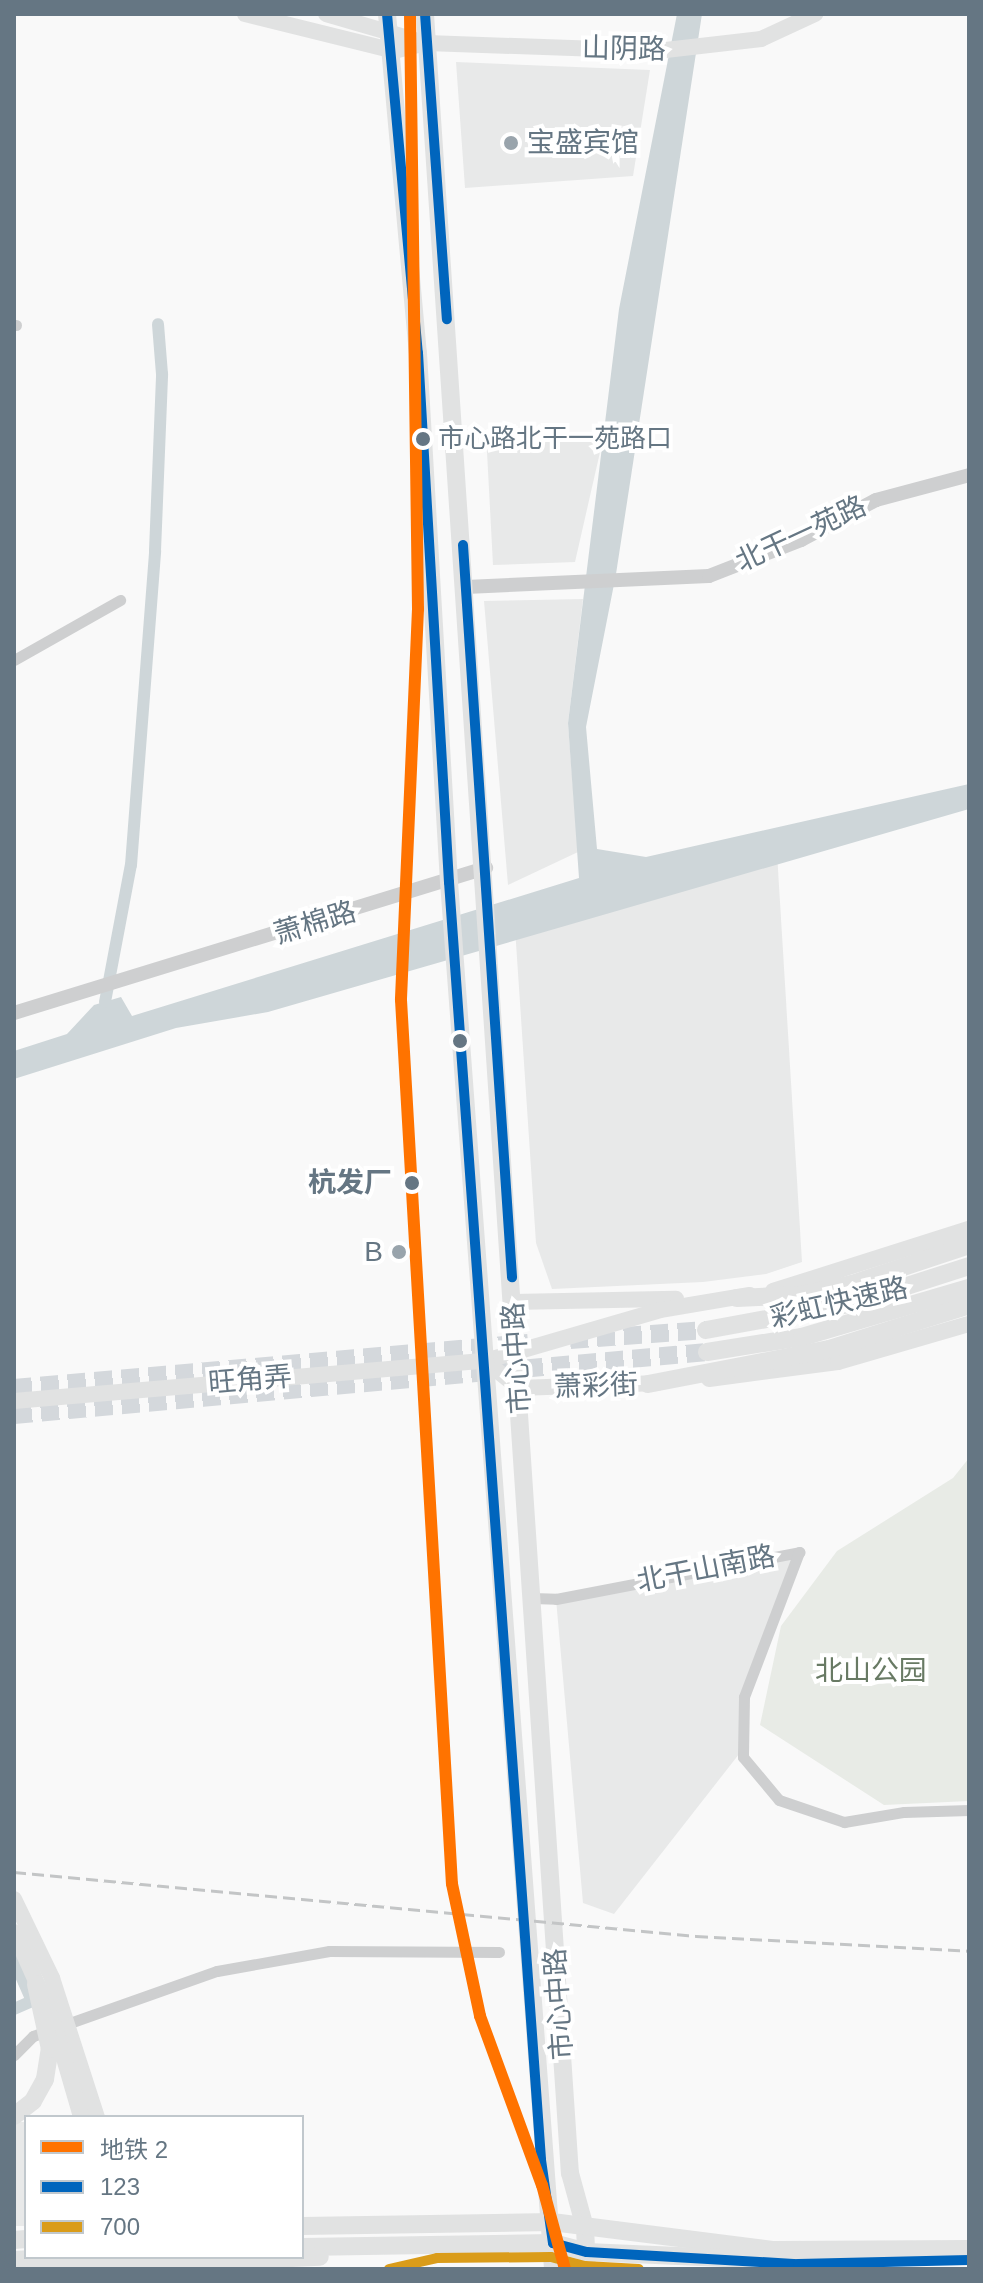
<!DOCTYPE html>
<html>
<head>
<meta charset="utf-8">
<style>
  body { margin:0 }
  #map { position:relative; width:983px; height:2283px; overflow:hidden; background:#f9f9f9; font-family:Helvetica,"Noto Sans SC",sans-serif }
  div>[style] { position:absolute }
  .built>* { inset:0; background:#e8e9e9; transform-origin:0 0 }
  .green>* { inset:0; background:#e8ebe6 }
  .water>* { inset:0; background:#ced6d9 }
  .canal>* { height:12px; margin:-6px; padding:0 6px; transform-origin:6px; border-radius:6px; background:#ced6d9 }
  .trunk-tunnel>* { height:18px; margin-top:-9px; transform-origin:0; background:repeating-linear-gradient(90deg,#d4d8dc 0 18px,transparent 0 27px) }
  .minor>* { height:11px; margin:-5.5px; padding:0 5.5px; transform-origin:5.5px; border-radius:5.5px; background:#cecfd0 }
  .tertiary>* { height:14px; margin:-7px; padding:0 7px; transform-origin:7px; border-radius:7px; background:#cecfd0 }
  .secondary>* { height:16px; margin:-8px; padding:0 8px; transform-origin:8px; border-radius:8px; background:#e1e2e2 }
  .primary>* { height:18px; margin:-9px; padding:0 9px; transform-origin:9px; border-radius:9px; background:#e1e2e2 }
  .trunk>* { height:18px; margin:-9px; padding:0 9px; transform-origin:9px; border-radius:9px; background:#e1e2e2 }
  .rail>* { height:3px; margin-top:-1.5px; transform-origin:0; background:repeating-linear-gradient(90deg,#c3c5c6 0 12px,transparent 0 18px) }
  .bus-1>* { height:10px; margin:-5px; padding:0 5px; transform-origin:5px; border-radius:5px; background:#0065bd }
  .bus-2>* { height:10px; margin:-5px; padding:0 5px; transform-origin:5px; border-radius:5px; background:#da9c1a }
  .metro-1>* { height:12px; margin:-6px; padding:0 6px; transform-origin:6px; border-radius:6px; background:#ff7300 }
  .dots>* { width:22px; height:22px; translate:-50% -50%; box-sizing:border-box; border:4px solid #fff; border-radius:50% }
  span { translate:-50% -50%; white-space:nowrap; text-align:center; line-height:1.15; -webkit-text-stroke:8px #fff; paint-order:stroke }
  .bus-label { font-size:26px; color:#657683 }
  .left { translate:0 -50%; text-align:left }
  .street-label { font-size:28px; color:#657683 }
  .poi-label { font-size:28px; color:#657683 }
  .right { translate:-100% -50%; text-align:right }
  .stop-label { font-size:28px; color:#657683; font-weight:700 }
  .park-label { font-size:28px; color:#687a64 }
  .frame { position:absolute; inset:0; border:16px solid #657683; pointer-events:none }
  .legend { position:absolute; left:24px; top:2115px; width:280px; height:144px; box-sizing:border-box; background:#fff; border:2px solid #c1c8cd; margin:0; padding:10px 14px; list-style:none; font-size:24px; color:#657683 }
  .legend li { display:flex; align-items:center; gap:16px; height:40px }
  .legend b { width:40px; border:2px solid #c1c8cd }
</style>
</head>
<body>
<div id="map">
  <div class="built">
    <div style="clip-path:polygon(456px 62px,650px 70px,633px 176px,465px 188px)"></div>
    <div style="clip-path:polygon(486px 433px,603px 439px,575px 562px,493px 565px)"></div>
    <div style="clip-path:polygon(583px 599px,568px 723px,578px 852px,508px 885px,484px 601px)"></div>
    <div style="clip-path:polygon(777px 853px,802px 1262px,766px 1274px,703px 1282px,552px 1289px,536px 1243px,515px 928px)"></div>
    <div style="clip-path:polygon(799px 1552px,744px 1697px,743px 1749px,614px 1914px,583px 1903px,556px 1599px)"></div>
    <div style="left:26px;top:2122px;width:104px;height:15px;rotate:90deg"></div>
  </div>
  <div class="green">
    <div style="clip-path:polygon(969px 1458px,969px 1801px,884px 1805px,760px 1725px,781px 1626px,837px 1551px,953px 1478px)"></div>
  </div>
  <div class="water">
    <div style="clip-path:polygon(677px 14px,702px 14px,616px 574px,586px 727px,597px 849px,646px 857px,969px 784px,969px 809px,268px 1012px,176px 1028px,14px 1079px,14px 1051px,67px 1034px,94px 1005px,121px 997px,132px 1016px,579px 878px,568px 723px,619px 309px)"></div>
  </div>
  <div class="canal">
    <div style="left:105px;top:1002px;width:139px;rotate:-79.3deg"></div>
    <div style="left:131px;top:865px;width:315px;rotate:-85.6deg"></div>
    <div style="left:155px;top:551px;width:177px;rotate:-87.7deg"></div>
    <div style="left:162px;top:374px;width:50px;rotate:-94.6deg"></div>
    <div style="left:14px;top:1960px;width:45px;rotate:66.3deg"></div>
    <div style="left:32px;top:2001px;width:20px;rotate:156deg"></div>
  </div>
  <div class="trunk-tunnel">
    <div style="left:570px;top:1340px;width:136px;rotate:-4.2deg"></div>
    <div style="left:14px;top:1388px;width:516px;rotate:-5deg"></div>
    <div style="left:14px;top:1415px;width:696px;rotate:-5.19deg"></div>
  </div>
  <div class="minor">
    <div style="left:14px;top:325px;width:2px"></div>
    <div style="left:14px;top:660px;width:122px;rotate:-29.5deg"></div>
    <div style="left:532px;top:1598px;width:24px;rotate:2deg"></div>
    <div style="left:556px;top:1599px;width:248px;rotate:-10.9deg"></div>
    <div style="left:799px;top:1552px;width:155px;rotate:110.8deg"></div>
    <div style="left:744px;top:1697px;width:60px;rotate:91deg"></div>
    <div style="left:743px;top:1757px;width:56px;rotate:50.1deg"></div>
    <div style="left:779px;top:1800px;width:69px;rotate:18.7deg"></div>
    <div style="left:844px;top:1822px;width:61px;rotate:-9.5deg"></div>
    <div style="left:904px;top:1812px;width:65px;rotate:-1.8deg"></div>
    <div style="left:14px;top:2055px;width:27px;rotate:-45deg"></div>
    <div style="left:33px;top:2036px;width:195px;rotate:-19.5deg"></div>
    <div style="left:217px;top:1971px;width:114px;rotate:-10.1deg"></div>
    <div style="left:329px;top:1951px;width:170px;rotate:0.3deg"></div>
  </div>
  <div class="tertiary">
    <div style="left:466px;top:587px;width:243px;rotate:-2.6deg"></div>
    <div style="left:709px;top:576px;width:99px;rotate:-21.4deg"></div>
    <div style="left:801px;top:540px;width:85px;rotate:-28.1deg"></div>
    <div style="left:876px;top:500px;width:96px;rotate:-15deg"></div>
    <div style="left:14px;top:1013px;width:494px;rotate:-17.1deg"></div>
  </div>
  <div class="secondary">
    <div style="left:245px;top:14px;width:154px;rotate:13.9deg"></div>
    <div style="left:394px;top:51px;width:34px;rotate:-14deg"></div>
    <div style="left:427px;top:43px;width:230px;rotate:2deg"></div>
    <div style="left:657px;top:51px;width:105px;rotate:-6.6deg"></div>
    <div style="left:761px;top:39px;width:60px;rotate:-24.8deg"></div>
    <div style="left:326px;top:14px;width:103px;rotate:16.3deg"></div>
    <div style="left:773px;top:1291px;width:206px;rotate:-17.6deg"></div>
    <div style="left:513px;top:1302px;width:163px;rotate:-1.1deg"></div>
    <div style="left:485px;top:1361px;width:43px;rotate:38.5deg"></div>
    <div style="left:519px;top:1388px;width:139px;rotate:-2.1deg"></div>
    <div style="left:709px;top:1379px;width:130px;rotate:-7.5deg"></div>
    <div style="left:838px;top:1362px;width:136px;rotate:-16.2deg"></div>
    <div style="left:14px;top:1401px;width:473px;rotate:-4.9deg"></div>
    <div style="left:485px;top:1361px;width:182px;rotate:-16.2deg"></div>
    <div style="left:660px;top:1310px;width:91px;rotate:-9.5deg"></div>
    <div style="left:14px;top:1899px;width:88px;rotate:64.3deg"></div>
    <div style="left:52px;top:1978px;width:146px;rotate:72.1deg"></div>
    <div style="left:14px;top:1932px;width:93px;rotate:65.9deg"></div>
    <div style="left:52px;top:2017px;width:104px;rotate:73.8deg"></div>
  </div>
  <div class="primary">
    <div style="left:387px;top:14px;width:340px;rotate:84.8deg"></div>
    <div style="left:418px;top:353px;width:530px;rotate:86.65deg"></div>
    <div style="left:449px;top:882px;width:1391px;rotate:85.71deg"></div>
    <div style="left:425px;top:14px;width:2164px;rotate:86.16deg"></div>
    <div style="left:570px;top:2173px;width:57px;rotate:74.7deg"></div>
    <div style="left:585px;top:2228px;width:41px;rotate:87.2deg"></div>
    <div style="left:14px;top:2116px;width:24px;rotate:-38deg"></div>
    <div style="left:33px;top:2101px;width:25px;rotate:-61deg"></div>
    <div style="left:45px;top:2079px;width:30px;rotate:-81deg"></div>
    <div style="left:50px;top:2049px;width:66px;rotate:-102.2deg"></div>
    <div style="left:302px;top:2226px;width:250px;rotate:-0.9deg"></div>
    <div style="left:552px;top:2222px;width:224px;rotate:7.2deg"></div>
    <div style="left:774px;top:2250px;width:195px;rotate:-0.3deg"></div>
    <div style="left:14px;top:2240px;width:12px;rotate:-5deg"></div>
    <div style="left:302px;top:2247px;width:251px;rotate:-0.9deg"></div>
    <div style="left:553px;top:2243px;width:35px;rotate:15deg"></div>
    <div style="left:587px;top:2252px;width:250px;rotate:2.5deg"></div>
    <div style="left:14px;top:2260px;width:53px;rotate:-3.2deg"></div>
    <div style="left:51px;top:2269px;width:269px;rotate:-2.6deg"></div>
  </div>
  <div class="trunk">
    <div style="left:737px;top:1298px;width:64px;rotate:-2.7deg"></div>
    <div style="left:801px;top:1295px;width:52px;rotate:-12.2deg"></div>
    <div style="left:852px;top:1284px;width:123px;rotate:-18.4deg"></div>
    <div style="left:706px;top:1330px;width:150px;rotate:-10.3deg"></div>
    <div style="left:854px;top:1303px;width:121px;rotate:-17.8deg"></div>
    <div style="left:707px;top:1352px;width:96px;rotate:-9deg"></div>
    <div style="left:802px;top:1337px;width:174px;rotate:-16.4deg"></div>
    <div style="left:648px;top:1384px;width:184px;rotate:-10.9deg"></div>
    <div style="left:829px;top:1349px;width:147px;rotate:-17.4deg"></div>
  </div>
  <div class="rail">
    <div style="left:14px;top:1872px;width:685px;rotate:5.36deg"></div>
    <div style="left:696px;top:1936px;width:273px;rotate:3.1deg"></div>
  </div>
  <div class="bus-1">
    <div style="left:387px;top:14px;width:340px;rotate:84.8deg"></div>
    <div style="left:418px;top:353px;width:530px;rotate:86.65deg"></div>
    <div style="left:449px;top:882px;width:1281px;rotate:85.88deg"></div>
    <div style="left:541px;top:2160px;width:84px;rotate:81.8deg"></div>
    <div style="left:553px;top:2243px;width:35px;rotate:15deg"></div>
    <div style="left:587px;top:2252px;width:211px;rotate:3.3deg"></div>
    <div style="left:798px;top:2264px;width:171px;rotate:-1.3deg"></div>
    <div style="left:425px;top:14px;width:306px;rotate:85.9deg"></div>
    <div style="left:463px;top:545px;width:734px;rotate:86.17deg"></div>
  </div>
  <div class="bus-2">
    <div style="left:389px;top:2269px;width:49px;rotate:-12.9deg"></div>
    <div style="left:437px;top:2258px;width:114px;rotate:-0.5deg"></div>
    <div style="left:551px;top:2257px;width:35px;rotate:15deg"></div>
    <div style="left:585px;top:2266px;width:54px;rotate:3.2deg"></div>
  </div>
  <div class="metro-1">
    <div style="left:410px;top:14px;width:595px;rotate:89.23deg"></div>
    <div style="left:418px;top:609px;width:391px;rotate:92.5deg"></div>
    <div style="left:401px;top:1000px;width:885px;rotate:86.7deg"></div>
    <div style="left:452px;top:1884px;width:135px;rotate:78deg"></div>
    <div style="left:480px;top:2016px;width:180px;rotate:69.9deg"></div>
    <div style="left:542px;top:2185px;width:87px;rotate:74.7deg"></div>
  </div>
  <div class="dots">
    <div style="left:511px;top:143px;background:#99a4ac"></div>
    <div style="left:423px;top:439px;background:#657683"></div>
    <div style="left:460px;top:1041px;background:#657683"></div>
    <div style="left:412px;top:1183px;background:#657683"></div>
    <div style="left:399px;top:1252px;background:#99a4ac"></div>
  </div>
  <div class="bus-label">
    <span class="left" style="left:438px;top:439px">市心路北干一苑路口</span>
  </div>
  <div class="street-label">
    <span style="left:624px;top:49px;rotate:1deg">山阴路</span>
    <span style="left:801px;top:534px;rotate:-25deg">北干一苑路</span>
    <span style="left:315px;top:923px;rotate:-17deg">萧棉路</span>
    <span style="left:839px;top:1303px;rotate:-13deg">彩虹快速路</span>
    <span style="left:517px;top:1358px;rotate:-94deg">市心中路</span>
    <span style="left:250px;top:1380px;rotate:-5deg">旺角弄</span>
    <span style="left:596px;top:1386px;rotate:-2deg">萧彩街</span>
    <span style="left:706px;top:1569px;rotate:-11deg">北干山南路</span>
    <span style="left:559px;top:2004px;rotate:-94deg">市心中路</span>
  </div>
  <div class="poi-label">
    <span class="left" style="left:527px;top:143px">宝盛宾馆</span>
    <span class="right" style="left:383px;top:1252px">B</span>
  </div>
  <div class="stop-label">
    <span class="right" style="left:392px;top:1183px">杭发厂</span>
  </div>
  <div class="park-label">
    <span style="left:871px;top:1671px">北山公园</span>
  </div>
  <div class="frame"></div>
  <ul class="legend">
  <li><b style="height:10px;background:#ff7300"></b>地铁 2</li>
  <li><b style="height:10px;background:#0065bd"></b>123</li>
  <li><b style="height:10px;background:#da9c1a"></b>700</li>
  </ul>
</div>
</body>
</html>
